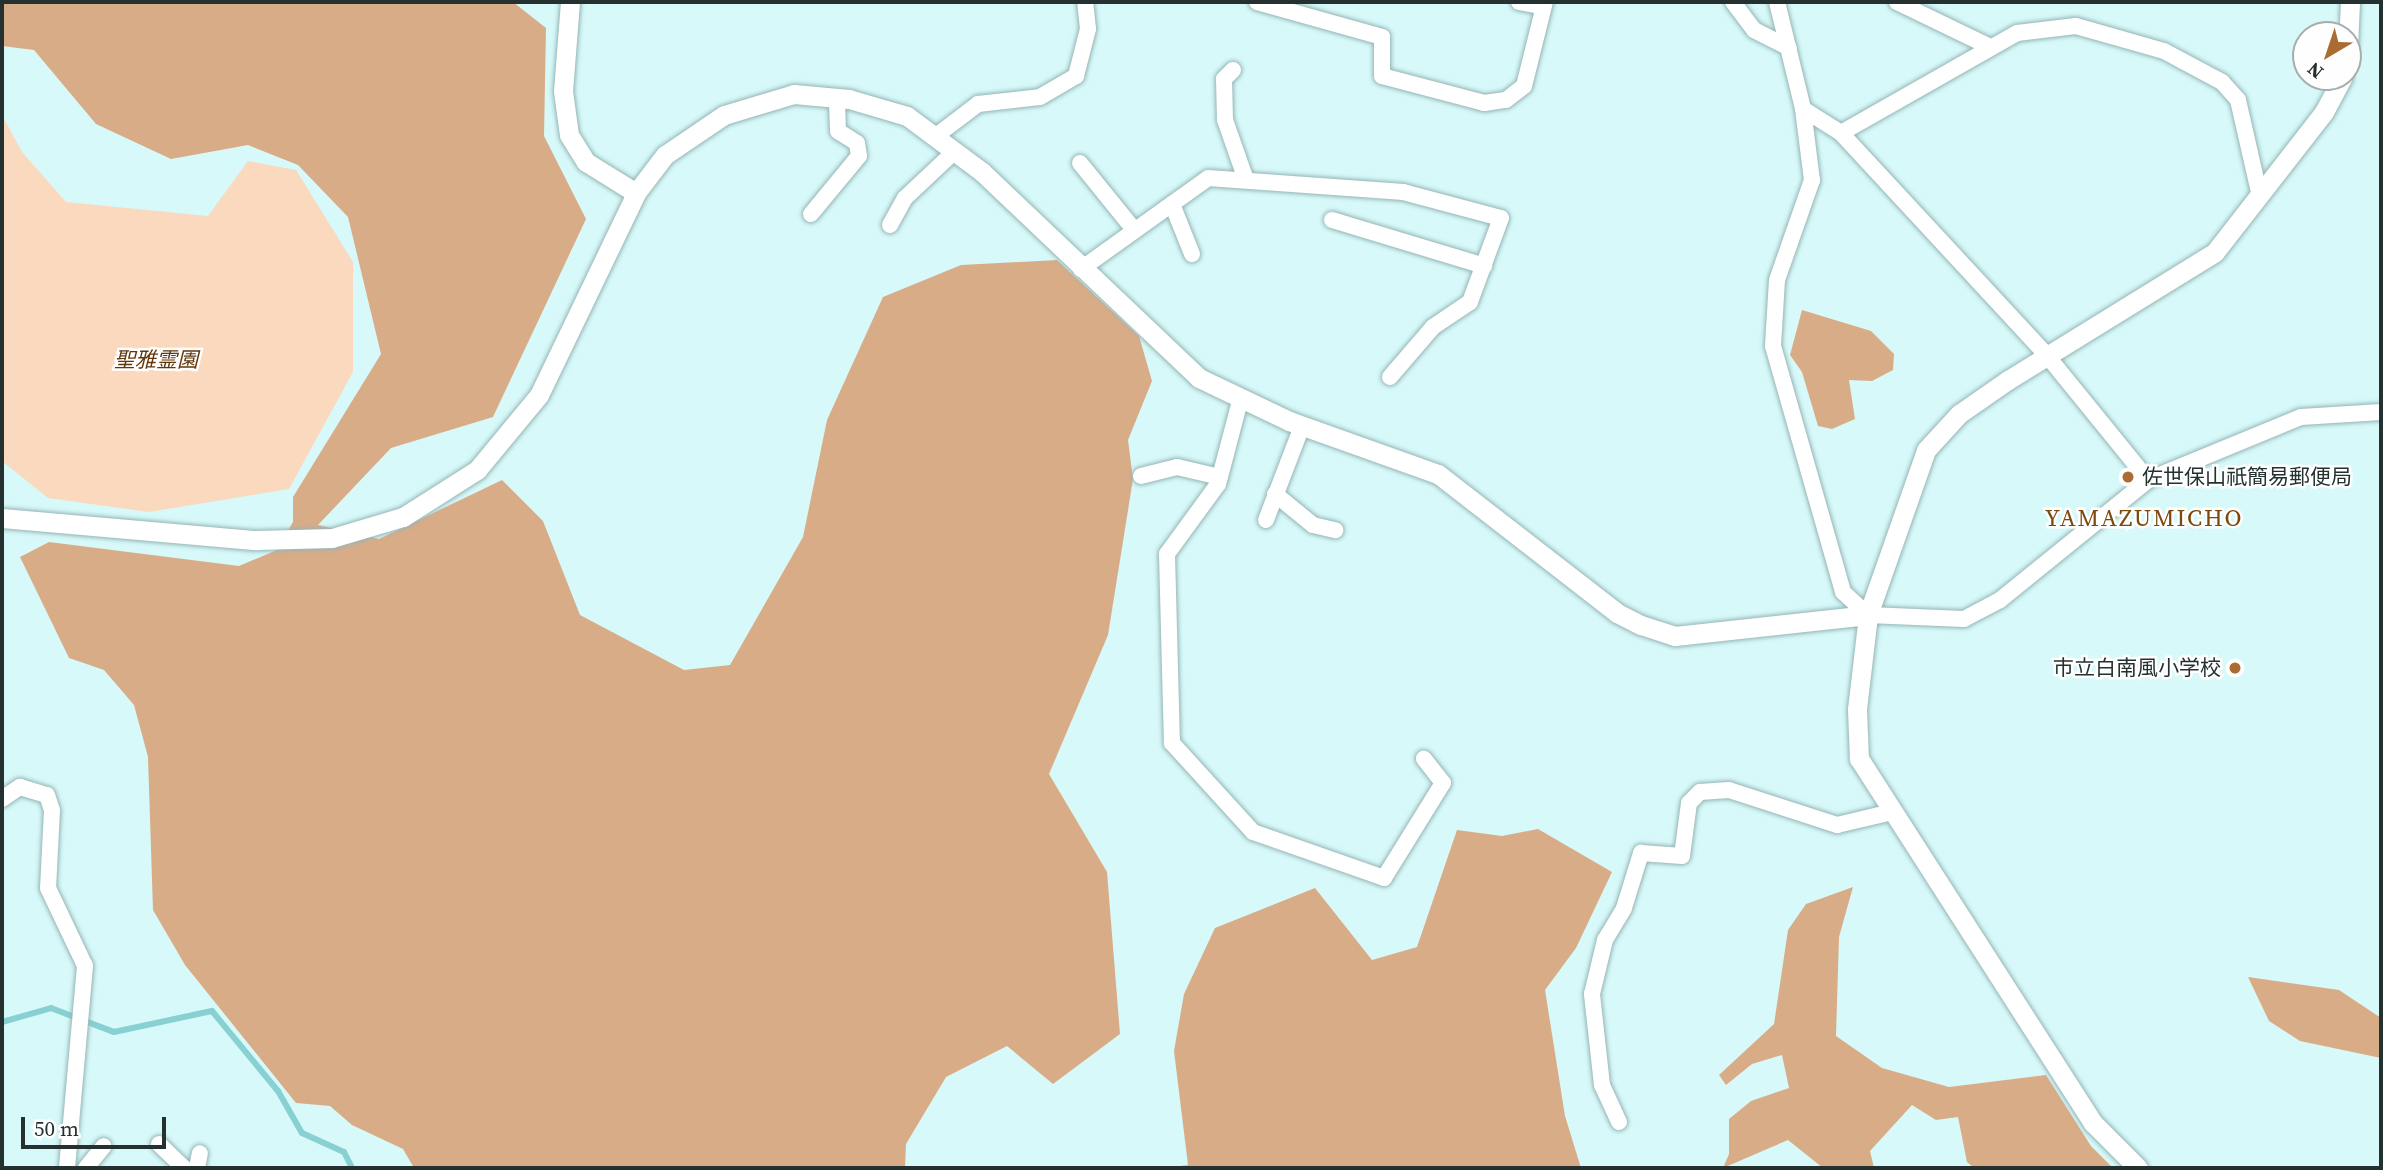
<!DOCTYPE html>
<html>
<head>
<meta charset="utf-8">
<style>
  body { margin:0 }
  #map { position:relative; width:2383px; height:1170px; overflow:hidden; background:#d7f9f9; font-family:"Source Serif 4","Noto Sans JP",serif }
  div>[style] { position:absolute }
  .green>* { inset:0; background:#fad9bf }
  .forest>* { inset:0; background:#d9ac88 }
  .stream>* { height:6px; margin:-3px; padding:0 3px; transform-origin:3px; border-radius:3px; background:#88d0d1 }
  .roads { filter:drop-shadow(0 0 2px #96b5b5) drop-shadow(0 0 2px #96b5b5) }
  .minor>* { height:16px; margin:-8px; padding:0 8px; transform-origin:8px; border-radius:8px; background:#fff }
  .tertiary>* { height:19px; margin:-9.5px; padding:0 9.5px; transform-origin:9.5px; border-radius:9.5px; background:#fff }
  .dots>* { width:19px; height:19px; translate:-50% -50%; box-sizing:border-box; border:4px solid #fefefe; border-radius:50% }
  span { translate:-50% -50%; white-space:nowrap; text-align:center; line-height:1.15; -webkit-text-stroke:5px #fefefe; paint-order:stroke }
  .park-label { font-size:21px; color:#62370b; font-style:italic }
  .poi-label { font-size:21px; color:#253131 }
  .left { translate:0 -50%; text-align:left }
  .right { translate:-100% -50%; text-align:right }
  .quarter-label { font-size:24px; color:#7e480d; letter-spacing:2px }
  .frame { position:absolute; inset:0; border:4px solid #253131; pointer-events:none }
  .north { position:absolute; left:2292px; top:21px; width:70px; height:70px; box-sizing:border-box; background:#fefefe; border:2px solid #a7acac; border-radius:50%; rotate:219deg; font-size:19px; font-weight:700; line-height:28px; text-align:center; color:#253131 }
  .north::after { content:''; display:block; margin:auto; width:24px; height:32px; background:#aa6c32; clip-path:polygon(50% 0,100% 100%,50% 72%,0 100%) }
  .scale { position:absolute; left:21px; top:1117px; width:145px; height:32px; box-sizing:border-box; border:4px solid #253131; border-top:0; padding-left:9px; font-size:21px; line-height:24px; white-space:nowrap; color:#253131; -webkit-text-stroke:5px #fefefe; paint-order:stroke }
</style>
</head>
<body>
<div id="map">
  <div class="green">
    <div style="clip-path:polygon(2px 115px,22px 152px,66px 202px,208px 216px,248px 161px,296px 170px,353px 262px,353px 372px,289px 489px,149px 512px,48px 498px,2px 461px)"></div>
  </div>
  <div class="forest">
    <div style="clip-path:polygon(2px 2px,513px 2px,546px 28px,544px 136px,586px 219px,493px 417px,391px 448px,318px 525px,379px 539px,502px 480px,543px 521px,580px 615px,684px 670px,730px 665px,803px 537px,827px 420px,883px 297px,961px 265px,1057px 260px,1139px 336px,1152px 381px,1128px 440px,1133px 479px,1108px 635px,1049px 774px,1107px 872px,1120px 1034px,1053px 1084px,1007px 1046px,946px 1077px,906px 1144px,905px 1168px,414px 1168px,403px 1149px,352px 1125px,330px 1106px,296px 1103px,185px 965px,153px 910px,148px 757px,134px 705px,104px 670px,69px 658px,20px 557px,49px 542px,239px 566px,277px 550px,293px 522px,293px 497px,381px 354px,348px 217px,298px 165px,248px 145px,171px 159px,96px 124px,34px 50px,2px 46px)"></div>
    <div style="clip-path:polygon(1802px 310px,1871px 331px,1894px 354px,1893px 370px,1872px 381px,1849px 380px,1855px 419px,1832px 429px,1818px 426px,1802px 372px,1790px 355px)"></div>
    <div style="clip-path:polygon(1538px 829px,1612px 872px,1576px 948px,1545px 990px,1565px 1116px,1581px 1168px,1165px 1168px,1188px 1165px,1174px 1051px,1184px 994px,1215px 928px,1315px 888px,1372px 960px,1417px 947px,1457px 830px,1502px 836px)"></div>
    <div style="clip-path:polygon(1853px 887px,1839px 937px,1836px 1036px,1882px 1068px,1949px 1087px,2046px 1075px,2091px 1146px,2113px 1168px,1974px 1168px,1967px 1162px,1958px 1117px,1936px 1120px,1912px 1105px,1870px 1151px,1874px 1168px,1823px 1168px,1788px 1140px,1723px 1168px,1729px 1154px,1729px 1119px,1751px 1101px,1789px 1088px,1782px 1055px,1752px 1064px,1726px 1085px,1719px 1075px,1774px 1024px,1788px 930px,1806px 904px)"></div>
    <div style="clip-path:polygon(2248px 977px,2339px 990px,2381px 1018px,2381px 1058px,2300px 1041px,2269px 1021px)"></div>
  </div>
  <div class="stream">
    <div style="left:2px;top:1022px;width:51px;rotate:-15.9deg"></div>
    <div style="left:51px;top:1008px;width:67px;rotate:20.9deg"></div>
    <div style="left:114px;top:1032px;width:100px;rotate:-12.1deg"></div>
    <div style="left:212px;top:1011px;width:104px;rotate:50.5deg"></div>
    <div style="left:278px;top:1091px;width:48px;rotate:60.3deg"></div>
    <div style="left:302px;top:1133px;width:46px;rotate:24.3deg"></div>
    <div style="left:344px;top:1152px;width:18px;rotate:63deg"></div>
  </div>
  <div class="roads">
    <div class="minor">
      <div style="left:1257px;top:2px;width:130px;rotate:15.6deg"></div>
      <div style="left:1382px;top:37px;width:39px;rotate:90deg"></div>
      <div style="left:1382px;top:76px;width:106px;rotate:14.8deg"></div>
      <div style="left:1484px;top:103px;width:22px;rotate:-8deg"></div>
      <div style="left:1506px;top:100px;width:23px;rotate:-38deg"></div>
      <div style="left:1524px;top:86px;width:87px;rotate:-76deg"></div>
      <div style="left:1519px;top:2px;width:25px;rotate:11deg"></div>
      <div style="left:1733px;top:2px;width:35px;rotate:53deg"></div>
      <div style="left:1754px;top:30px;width:39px;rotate:27deg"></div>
      <div style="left:1777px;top:2px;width:110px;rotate:76.3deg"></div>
      <div style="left:1803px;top:109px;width:72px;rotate:82.8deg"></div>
      <div style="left:1812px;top:180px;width:106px;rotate:109.3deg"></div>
      <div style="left:1777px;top:280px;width:66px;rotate:93.5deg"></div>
      <div style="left:1773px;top:346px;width:256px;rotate:74.1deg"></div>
      <div style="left:1843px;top:592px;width:34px;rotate:43deg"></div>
      <div style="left:1868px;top:615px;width:96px;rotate:2.4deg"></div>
      <div style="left:1964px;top:619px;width:41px;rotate:-27.8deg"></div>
      <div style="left:2000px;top:600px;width:191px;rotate:-39deg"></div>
      <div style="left:2148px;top:480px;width:165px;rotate:-22.4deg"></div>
      <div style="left:2301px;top:417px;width:80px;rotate:-3.6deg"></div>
      <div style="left:1897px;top:2px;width:103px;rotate:25.8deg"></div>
      <div style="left:1233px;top:70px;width:13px;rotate:135deg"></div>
      <div style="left:1224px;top:79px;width:41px;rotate:88.6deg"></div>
      <div style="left:1225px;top:120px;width:60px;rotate:70.7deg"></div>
      <div style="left:1803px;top:109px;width:45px;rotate:32.3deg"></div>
      <div style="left:1841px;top:133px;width:306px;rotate:47.2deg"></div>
      <div style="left:2049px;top:358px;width:157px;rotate:50.9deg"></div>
      <div style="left:1841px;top:133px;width:202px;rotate:-29.6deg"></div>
      <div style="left:2017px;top:33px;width:59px;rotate:-6.8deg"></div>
      <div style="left:2076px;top:26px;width:91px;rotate:15.9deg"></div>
      <div style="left:2164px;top:51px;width:66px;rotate:28.1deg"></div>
      <div style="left:2222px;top:82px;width:24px;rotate:48deg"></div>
      <div style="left:2238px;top:100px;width:99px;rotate:77.2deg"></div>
      <div style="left:936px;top:136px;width:53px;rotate:-37.3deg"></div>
      <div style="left:978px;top:104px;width:62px;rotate:-6.4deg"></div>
      <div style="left:1040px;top:97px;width:42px;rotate:-30.3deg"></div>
      <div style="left:1076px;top:76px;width:49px;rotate:-75.7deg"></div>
      <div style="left:1088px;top:29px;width:27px;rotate:-96deg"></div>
      <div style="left:1080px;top:163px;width:87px;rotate:51deg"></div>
      <div style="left:1172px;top:204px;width:54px;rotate:68.2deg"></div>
      <div style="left:811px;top:214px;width:75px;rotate:-50.4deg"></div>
      <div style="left:859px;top:156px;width:13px;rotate:-99deg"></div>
      <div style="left:857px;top:143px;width:22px;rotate:-148deg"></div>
      <div style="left:838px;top:131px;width:33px;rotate:-92deg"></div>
      <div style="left:1332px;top:220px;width:159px;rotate:16.8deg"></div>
      <div style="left:890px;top:225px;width:31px;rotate:-61deg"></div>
      <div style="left:905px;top:198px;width:69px;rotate:-43.2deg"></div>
      <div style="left:1081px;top:269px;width:156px;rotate:-35.6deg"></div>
      <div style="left:1208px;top:178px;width:196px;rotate:4.1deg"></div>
      <div style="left:1403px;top:192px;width:101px;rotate:14.9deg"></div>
      <div style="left:1501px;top:218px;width:90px;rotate:110.3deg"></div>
      <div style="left:1470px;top:302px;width:45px;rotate:146deg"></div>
      <div style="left:1433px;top:327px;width:66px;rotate:130.7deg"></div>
      <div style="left:1240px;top:401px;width:86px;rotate:104.8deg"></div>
      <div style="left:1218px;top:484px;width:87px;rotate:126.1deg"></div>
      <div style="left:1167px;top:554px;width:189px;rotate:88.5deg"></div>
      <div style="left:1172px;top:743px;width:120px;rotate:47.7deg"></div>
      <div style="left:1253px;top:832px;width:139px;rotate:19.3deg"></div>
      <div style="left:1384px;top:878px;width:112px;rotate:-58.2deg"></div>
      <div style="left:1443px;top:783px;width:31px;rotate:-128deg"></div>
      <div style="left:1141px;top:476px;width:37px;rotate:-14deg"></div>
      <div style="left:1177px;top:467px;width:44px;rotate:13.1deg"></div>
      <div style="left:1275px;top:494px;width:49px;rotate:39.2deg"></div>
      <div style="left:1313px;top:525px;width:23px;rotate:13deg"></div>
      <div style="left:1266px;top:520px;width:101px;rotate:-69deg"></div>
      <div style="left:2px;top:799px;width:22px;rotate:-34deg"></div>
      <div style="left:20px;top:787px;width:28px;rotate:17deg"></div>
      <div style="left:47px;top:795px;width:16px;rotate:72deg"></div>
      <div style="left:52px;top:810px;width:78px;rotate:92.9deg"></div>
      <div style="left:48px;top:888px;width:86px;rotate:64.6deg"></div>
      <div style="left:85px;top:966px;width:203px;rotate:95.1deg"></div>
      <div style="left:1619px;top:1122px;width:41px;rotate:-114.7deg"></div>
      <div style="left:1602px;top:1085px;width:92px;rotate:-96.3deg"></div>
      <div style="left:1592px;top:994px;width:56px;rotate:-76.5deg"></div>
      <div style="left:1605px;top:940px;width:37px;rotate:-59deg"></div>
      <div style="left:1624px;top:908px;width:58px;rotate:-72.8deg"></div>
      <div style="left:1641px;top:853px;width:41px;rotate:4.2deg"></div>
      <div style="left:1682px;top:856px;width:53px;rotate:-82.5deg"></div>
      <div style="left:1689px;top:803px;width:16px;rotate:-45deg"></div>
      <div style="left:1700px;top:792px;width:29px;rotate:-4deg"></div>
      <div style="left:1729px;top:790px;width:114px;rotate:18deg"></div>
      <div style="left:1837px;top:825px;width:57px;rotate:-13.3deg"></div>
      <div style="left:159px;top:1144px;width:35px;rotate:44deg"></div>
      <div style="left:86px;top:1168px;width:28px;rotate:-51deg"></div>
      <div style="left:197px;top:1168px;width:15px;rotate:-79deg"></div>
    </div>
    <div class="tertiary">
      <div style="left:570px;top:2px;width:89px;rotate:94.5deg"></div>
      <div style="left:563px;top:91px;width:44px;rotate:82.2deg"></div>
      <div style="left:569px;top:135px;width:32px;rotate:58deg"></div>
      <div style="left:586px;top:162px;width:59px;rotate:31.8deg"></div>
      <div style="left:2348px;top:46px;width:44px;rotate:-87.4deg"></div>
      <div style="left:2px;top:518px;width:255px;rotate:5deg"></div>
      <div style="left:256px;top:540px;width:76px;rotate:-1.5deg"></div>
      <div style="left:332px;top:538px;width:74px;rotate:-16.5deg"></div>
      <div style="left:403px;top:517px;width:88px;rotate:-32.4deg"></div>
      <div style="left:477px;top:470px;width:97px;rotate:-50.4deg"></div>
      <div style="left:539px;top:395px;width:224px;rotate:-64.3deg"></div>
      <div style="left:636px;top:193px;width:48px;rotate:-52.7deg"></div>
      <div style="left:665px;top:155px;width:71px;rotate:-34.1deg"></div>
      <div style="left:724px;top:115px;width:73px;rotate:-16.7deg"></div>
      <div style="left:794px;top:94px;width:55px;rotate:5.2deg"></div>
      <div style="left:849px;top:99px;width:60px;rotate:16.3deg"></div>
      <div style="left:907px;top:116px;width:94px;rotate:36.7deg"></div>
      <div style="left:982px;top:172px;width:299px;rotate:43.5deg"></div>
      <div style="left:1199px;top:378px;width:100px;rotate:25.5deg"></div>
      <div style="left:1289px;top:421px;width:158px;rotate:19.6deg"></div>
      <div style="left:1438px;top:474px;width:227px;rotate:37.8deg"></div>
      <div style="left:1617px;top:613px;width:27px;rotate:27deg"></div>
      <div style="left:1641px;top:625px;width:36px;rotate:18deg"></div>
      <div style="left:1675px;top:636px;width:194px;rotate:-6.2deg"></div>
      <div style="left:2138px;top:1168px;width:64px;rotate:-135deg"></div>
      <div style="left:2093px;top:1123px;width:433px;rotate:-122.7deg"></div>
      <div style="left:1859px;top:759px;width:50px;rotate:-92.3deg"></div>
      <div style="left:1857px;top:709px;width:95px;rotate:-83.3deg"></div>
      <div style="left:1868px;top:615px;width:175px;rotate:-70.6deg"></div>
      <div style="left:1926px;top:450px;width:49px;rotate:-47.5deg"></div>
      <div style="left:1959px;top:414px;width:60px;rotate:-34.8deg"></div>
      <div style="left:2008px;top:380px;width:243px;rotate:-31.7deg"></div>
      <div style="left:2215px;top:252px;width:177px;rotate:-52.1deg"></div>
      <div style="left:2324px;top:112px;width:40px;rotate:-62deg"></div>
    </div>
  </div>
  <div class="dots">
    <div style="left:2128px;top:477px;background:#aa6c32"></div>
    <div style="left:2235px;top:668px;background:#aa6c32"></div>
  </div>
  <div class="park-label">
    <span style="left:156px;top:360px">聖雅霊園</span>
  </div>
  <div class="poi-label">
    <span class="left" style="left:2142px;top:477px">佐世保山祇簡易郵便局</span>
    <span class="right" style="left:2221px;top:668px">市立白南風小学校</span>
  </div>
  <div class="quarter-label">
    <span style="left:2144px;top:518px">YAMAZUMICHO</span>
  </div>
  <div class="frame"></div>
  <div class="north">N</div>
  <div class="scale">50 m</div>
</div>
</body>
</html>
